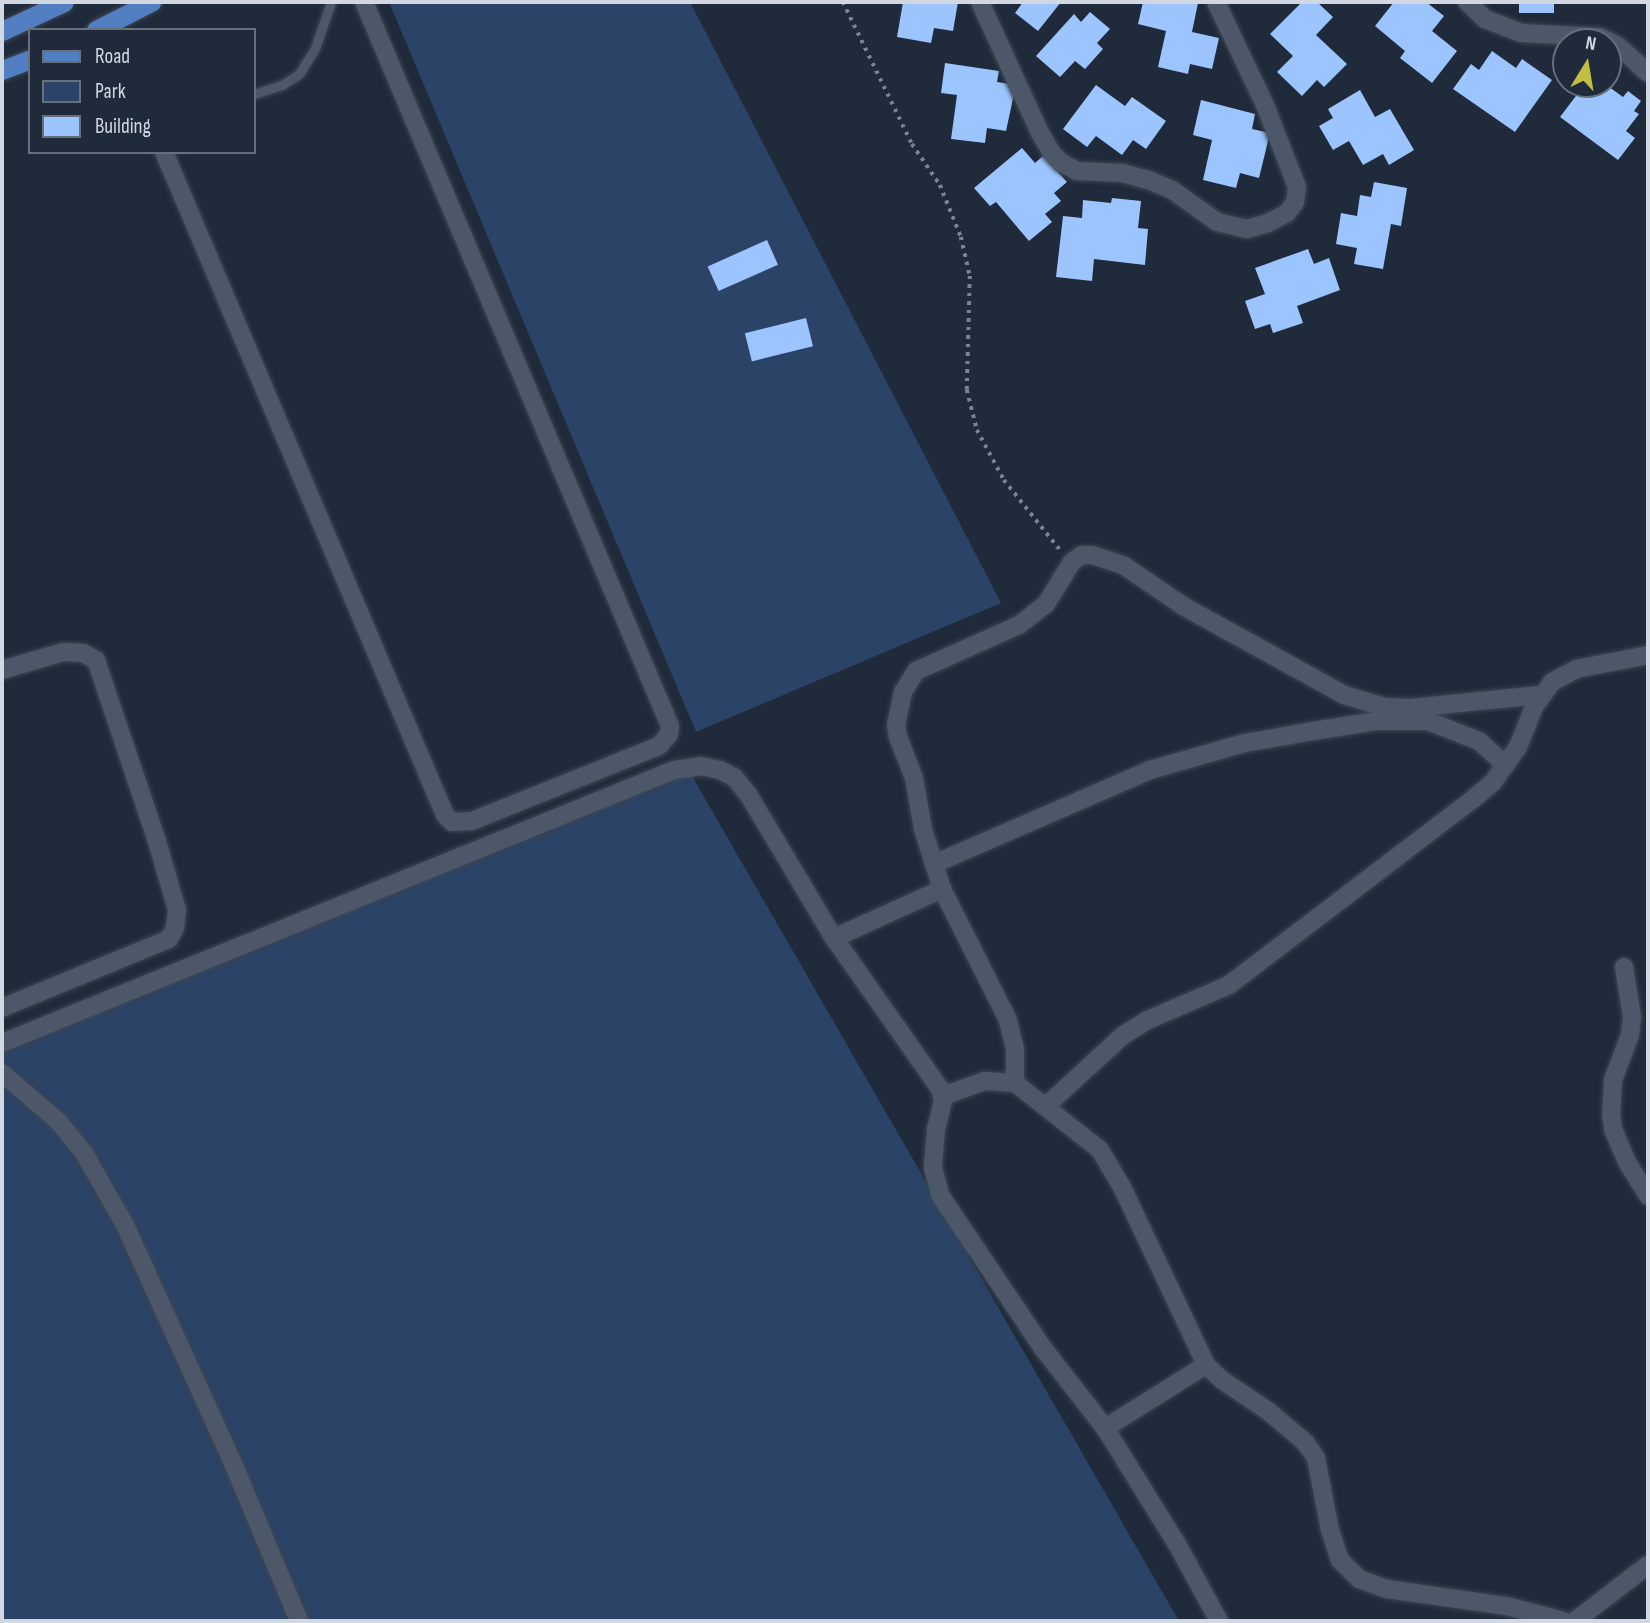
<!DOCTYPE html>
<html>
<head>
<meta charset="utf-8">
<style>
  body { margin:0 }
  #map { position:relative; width:1650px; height:1623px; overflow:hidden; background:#1f2a3a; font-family:"Sofia Sans Condensed",sans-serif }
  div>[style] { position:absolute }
  .green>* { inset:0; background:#2b4366 }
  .building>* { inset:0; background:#9cc4fe; transform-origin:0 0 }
  .path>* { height:3.5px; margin-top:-1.75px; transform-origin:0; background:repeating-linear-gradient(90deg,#7b8491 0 3.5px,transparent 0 8.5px) }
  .roads { filter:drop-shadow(0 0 2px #3d4552) drop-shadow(0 0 2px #3d4552) }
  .service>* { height:9px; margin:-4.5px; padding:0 4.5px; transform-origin:4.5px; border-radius:4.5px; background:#4c5869 }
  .minor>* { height:18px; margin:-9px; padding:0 9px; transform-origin:9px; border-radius:9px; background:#4c5869 }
  .primary>* { height:19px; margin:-9.5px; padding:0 9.5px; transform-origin:9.5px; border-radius:9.5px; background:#517fc1 }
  span { translate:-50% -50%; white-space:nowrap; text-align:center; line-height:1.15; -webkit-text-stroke:7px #1f2a3a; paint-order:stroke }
  .frame { position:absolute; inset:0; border:4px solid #d1d8e2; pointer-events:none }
  .legend { position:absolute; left:28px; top:28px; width:228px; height:126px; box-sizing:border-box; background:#1f2a3a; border:2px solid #66707d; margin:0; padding:9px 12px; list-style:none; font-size:21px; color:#d1d8e2 }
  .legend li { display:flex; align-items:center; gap:14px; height:35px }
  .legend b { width:35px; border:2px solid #66707d }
  .north { position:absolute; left:1552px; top:28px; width:70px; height:70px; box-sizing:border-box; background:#1f2a3a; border:2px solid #66707d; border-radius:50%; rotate:11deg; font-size:19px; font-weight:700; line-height:28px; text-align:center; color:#d1d8e2 }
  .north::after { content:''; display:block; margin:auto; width:24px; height:32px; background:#c1be40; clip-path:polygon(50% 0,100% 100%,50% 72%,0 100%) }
</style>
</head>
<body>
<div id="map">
  <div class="green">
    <div style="clip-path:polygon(389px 2px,690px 2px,1001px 603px,696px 732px)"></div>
    <div style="clip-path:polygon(688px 769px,1179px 1621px,2px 1621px,2px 1046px)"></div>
  </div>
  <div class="building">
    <div style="clip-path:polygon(903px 2px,958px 2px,953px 31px,934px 28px,931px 43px,897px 37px)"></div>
    <div style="clip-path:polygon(1023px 2px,1061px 2px,1038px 31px,1015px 13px)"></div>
    <div style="clip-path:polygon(1143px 2px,1198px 3px,1192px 32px,1219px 38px,1212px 69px,1190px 64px,1188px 74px,1158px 67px,1166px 31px,1138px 24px)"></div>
    <div style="clip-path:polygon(1302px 2px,1317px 2px,1333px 17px,1316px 35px,1347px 64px,1324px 87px,1317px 80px,1302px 96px,1277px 72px,1293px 56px,1270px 34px)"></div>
    <div style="clip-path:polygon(1394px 2px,1426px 2px,1444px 16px,1432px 31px,1457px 51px,1432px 83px,1400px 58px,1405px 51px,1375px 26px)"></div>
    <div style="left:1519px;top:2px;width:35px;height:11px"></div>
    <div style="clip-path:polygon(1090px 12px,1110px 29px,1097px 43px,1103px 49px,1085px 69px,1075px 61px,1060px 77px,1036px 56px,1074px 14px,1081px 22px)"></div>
    <div style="clip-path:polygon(1492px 51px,1516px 68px,1522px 59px,1552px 80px,1515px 132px,1453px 89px,1471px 64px,1479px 70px)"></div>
    <div style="clip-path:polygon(945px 63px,999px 71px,997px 82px,1016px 85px,1006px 131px,987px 128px,985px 143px,951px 139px,957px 95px,941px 93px)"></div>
    <div style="clip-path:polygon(1585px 84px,1605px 84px,1623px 97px,1628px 91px,1641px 101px,1634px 111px,1639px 114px,1626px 131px,1635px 138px,1618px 160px,1560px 117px)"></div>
    <div style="clip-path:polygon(1096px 85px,1125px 106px,1132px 97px,1166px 121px,1146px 149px,1133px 140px,1122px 155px,1096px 136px,1087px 147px,1063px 129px)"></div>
    <div style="clip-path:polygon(1360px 90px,1375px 117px,1390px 109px,1414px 150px,1389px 165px,1383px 154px,1363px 165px,1349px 141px,1333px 150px,1319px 126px,1333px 118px,1328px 109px)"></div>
    <div style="clip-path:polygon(1201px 100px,1255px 114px,1252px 129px,1270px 133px,1259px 178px,1240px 173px,1236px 188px,1203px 180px,1212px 140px,1193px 135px)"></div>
    <div style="clip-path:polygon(1022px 148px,1035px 163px,1043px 156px,1067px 182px,1054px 193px,1061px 201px,1045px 214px,1052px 222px,1029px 241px,996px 202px,990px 206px,974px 188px)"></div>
    <div style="clip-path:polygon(1374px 182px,1407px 188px,1401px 226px,1391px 224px,1383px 269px,1354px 264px,1357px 248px,1336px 244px,1341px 213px,1357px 216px,1360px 195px,1371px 197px)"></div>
    <div style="clip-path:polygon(1112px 198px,1141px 201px,1138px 228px,1148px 229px,1145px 265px,1094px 259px,1092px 281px,1056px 277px,1063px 216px,1082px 218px,1083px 200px,1111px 203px)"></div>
    <div style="left:767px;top:240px;width:27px;height:65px;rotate:66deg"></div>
    <div style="clip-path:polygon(1308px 249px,1314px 264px,1329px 258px,1340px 290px,1297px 306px,1303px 323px,1273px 333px,1270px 324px,1255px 329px,1245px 301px,1265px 294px,1255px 268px)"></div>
    <div style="left:806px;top:318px;width:29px;height:63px;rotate:76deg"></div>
  </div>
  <div class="path">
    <div style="left:843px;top:2px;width:158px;rotate:64.1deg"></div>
    <div style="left:912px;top:144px;width:50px;rotate:55.7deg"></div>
    <div style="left:940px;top:185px;width:56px;rotate:68deg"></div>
    <div style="left:961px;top:237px;width:40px;rotate:77deg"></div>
    <div style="left:970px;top:276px;width:114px;rotate:91.5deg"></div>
    <div style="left:967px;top:390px;width:41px;rotate:76deg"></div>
    <div style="left:977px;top:430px;width:57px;rotate:61.6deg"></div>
    <div style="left:1004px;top:480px;width:90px;rotate:51.3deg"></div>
  </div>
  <div class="roads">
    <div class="service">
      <div style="left:254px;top:94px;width:29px;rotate:-18deg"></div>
      <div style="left:282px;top:85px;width:20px;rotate:-33deg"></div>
      <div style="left:299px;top:74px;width:31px;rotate:-58deg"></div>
      <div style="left:315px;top:48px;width:49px;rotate:-70.8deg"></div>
    </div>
    <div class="minor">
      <div style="left:980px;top:2px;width:142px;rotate:65.4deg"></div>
      <div style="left:1039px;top:131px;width:24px;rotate:60deg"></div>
      <div style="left:1051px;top:152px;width:16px;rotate:45deg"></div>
      <div style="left:1062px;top:163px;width:17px;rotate:28deg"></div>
      <div style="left:1077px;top:171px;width:45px;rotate:2.5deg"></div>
      <div style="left:1122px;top:173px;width:30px;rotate:15deg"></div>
      <div style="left:1151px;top:181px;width:23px;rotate:23deg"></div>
      <div style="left:1172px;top:190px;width:55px;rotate:35.4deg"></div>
      <div style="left:1217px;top:222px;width:31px;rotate:13deg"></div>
      <div style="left:1247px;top:229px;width:22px;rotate:-16deg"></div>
      <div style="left:1268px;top:223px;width:21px;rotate:-28deg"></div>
      <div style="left:1287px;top:213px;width:14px;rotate:-54deg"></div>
      <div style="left:1295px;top:202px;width:15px;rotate:-82deg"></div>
      <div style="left:1297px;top:187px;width:88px;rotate:-111.3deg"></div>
      <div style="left:1265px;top:105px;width:114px;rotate:-115.4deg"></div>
      <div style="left:1467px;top:2px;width:25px;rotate:43deg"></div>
      <div style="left:1485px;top:19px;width:39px;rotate:21deg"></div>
      <div style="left:1521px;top:33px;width:79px;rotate:2.9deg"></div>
      <div style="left:1600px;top:37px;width:20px;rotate:27deg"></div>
      <div style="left:1618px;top:46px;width:40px;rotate:42deg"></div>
      <div style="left:164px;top:152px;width:720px;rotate:67.03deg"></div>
      <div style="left:445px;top:815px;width:10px;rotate:45deg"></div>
      <div style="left:452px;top:822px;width:20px;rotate:-3deg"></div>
      <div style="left:472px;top:821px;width:201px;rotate:-21.9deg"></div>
      <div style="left:659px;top:746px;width:16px;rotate:-50deg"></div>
      <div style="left:669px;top:734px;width:8px;rotate:-83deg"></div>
      <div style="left:670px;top:726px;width:786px;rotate:-112.91deg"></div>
      <div style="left:2px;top:670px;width:64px;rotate:-16.4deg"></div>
      <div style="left:63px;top:652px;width:20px;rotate:3deg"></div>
      <div style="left:83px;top:653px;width:15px;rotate:28deg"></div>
      <div style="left:96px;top:660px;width:188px;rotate:71.4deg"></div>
      <div style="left:156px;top:838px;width:75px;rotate:73.7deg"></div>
      <div style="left:177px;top:910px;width:18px;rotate:96deg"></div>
      <div style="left:175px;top:928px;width:13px;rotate:119deg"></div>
      <div style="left:169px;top:939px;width:181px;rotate:157.6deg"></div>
      <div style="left:934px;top:864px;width:236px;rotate:-23.5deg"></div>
      <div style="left:1150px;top:770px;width:99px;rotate:-15.9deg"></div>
      <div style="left:1245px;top:743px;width:69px;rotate:-10deg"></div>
      <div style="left:1313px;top:731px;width:65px;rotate:-8.9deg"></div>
      <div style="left:1377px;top:721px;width:51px"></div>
      <div style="left:1428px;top:721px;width:55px;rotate:21.4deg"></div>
      <div style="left:1479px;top:741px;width:36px;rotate:42deg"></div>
      <div style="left:834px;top:938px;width:119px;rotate:-24.4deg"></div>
      <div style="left:1624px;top:967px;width:51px;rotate:80.9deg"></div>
      <div style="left:1632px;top:1017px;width:18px;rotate:96deg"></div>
      <div style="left:1630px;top:1035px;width:48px;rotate:110.7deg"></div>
      <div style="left:1613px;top:1080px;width:34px;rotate:93deg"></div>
      <div style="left:1611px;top:1114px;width:15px;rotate:82deg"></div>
      <div style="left:1613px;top:1129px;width:36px;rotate:67deg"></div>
      <div style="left:1627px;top:1162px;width:40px;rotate:58deg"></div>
      <div style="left:2px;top:1043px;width:725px;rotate:-22.11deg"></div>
      <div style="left:674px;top:770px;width:27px;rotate:-8deg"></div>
      <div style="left:701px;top:766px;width:19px;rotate:12deg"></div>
      <div style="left:720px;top:770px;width:16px;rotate:27deg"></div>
      <div style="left:734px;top:777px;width:22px;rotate:51deg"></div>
      <div style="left:748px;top:794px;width:168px;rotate:59.2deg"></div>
      <div style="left:834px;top:938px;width:184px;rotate:54.9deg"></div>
      <div style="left:940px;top:1089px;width:12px;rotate:76deg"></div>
      <div style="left:943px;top:1101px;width:30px;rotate:104deg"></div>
      <div style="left:936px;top:1130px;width:38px;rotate:95deg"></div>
      <div style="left:933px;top:1168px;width:28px;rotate:75deg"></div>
      <div style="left:940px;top:1195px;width:183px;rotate:56.1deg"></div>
      <div style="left:1042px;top:1347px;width:103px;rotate:52.1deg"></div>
      <div style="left:1105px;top:1428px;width:137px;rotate:58.2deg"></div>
      <div style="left:1177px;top:1544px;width:88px;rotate:61.4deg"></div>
      <div style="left:2px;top:1073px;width:74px;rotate:40.6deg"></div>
      <div style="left:58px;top:1121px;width:41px;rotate:50.9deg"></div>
      <div style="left:84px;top:1153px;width:83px;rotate:60.3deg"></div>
      <div style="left:125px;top:1225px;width:261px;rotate:65.6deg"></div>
      <div style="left:233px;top:1463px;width:171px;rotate:67.3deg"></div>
      <div style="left:1015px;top:1083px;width:34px;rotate:-90deg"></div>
      <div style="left:1015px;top:1049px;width:30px;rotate:-104deg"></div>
      <div style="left:1008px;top:1020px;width:147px;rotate:-116.7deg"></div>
      <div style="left:942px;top:889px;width:63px;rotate:-107.6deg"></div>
      <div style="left:923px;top:829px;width:52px;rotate:-100deg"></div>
      <div style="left:914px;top:778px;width:44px;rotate:-111.3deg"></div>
      <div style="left:898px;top:737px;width:12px;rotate:-99deg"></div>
      <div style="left:896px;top:725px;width:34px;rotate:-78deg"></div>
      <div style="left:903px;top:692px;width:25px;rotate:-58deg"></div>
      <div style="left:916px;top:671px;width:113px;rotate:-24.1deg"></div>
      <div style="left:1019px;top:625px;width:34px;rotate:-38deg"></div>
      <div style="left:1046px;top:604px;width:49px;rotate:-58.2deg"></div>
      <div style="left:1072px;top:562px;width:12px;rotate:-35deg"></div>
      <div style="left:1082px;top:555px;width:10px"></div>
      <div style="left:1092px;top:555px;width:33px;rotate:18deg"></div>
      <div style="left:1123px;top:565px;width:73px;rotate:34.3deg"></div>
      <div style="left:1183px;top:606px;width:184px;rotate:28.9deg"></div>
      <div style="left:1344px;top:695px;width:43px;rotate:16.3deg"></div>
      <div style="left:1385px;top:707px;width:25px;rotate:2deg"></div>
      <div style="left:1410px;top:708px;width:132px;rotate:-5.7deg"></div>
      <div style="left:943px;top:1096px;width:45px;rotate:-19.7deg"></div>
      <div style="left:985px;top:1081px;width:30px;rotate:4deg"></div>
      <div style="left:1015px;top:1083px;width:108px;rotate:38.2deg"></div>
      <div style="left:1100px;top:1150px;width:43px;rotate:59.3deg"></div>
      <div style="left:1122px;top:1187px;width:197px;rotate:64.7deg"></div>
      <div style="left:1206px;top:1365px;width:22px;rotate:43deg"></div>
      <div style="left:1222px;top:1380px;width:55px;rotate:34deg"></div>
      <div style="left:1268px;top:1411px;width:48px;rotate:40deg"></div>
      <div style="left:1305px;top:1442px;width:19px;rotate:55deg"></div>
      <div style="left:1316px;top:1458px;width:73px;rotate:79deg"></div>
      <div style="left:1330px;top:1530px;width:32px;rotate:72deg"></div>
      <div style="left:1340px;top:1560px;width:27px;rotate:45deg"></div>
      <div style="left:1359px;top:1579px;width:30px;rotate:20deg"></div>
      <div style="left:1387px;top:1589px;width:121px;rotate:8.1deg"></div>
      <div style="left:1507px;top:1606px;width:58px;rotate:15deg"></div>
      <div style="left:1046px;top:1106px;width:103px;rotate:-42.6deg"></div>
      <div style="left:1122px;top:1036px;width:31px;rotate:-32deg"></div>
      <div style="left:1148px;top:1020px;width:88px;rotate:-23.4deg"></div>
      <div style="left:1229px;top:985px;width:307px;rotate:-37.3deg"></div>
      <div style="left:1473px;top:799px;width:26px;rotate:-40deg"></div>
      <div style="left:1493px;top:782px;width:43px;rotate:-54.5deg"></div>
      <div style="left:1518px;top:747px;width:43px;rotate:-68.2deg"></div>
      <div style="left:1534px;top:707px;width:31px;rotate:-54deg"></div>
      <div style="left:1552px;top:682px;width:27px;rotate:-28deg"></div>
      <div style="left:1576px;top:669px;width:73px;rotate:-11deg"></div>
      <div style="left:1105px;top:1428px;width:119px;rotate:-32deg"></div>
      <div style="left:1575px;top:1621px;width:92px;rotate:-37.5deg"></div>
    </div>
    <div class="primary">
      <div style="left:96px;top:30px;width:62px;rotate:-27deg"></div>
      <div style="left:2px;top:31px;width:68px;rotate:-25.1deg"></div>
      <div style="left:2px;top:70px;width:30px;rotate:-21deg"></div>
    </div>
  </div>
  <div class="frame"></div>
  <ul class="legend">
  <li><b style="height:9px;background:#517fc1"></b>Road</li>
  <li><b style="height:19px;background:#2b4366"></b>Park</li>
  <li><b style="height:19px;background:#9cc4fe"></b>Building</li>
  </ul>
  <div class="north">N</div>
</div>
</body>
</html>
